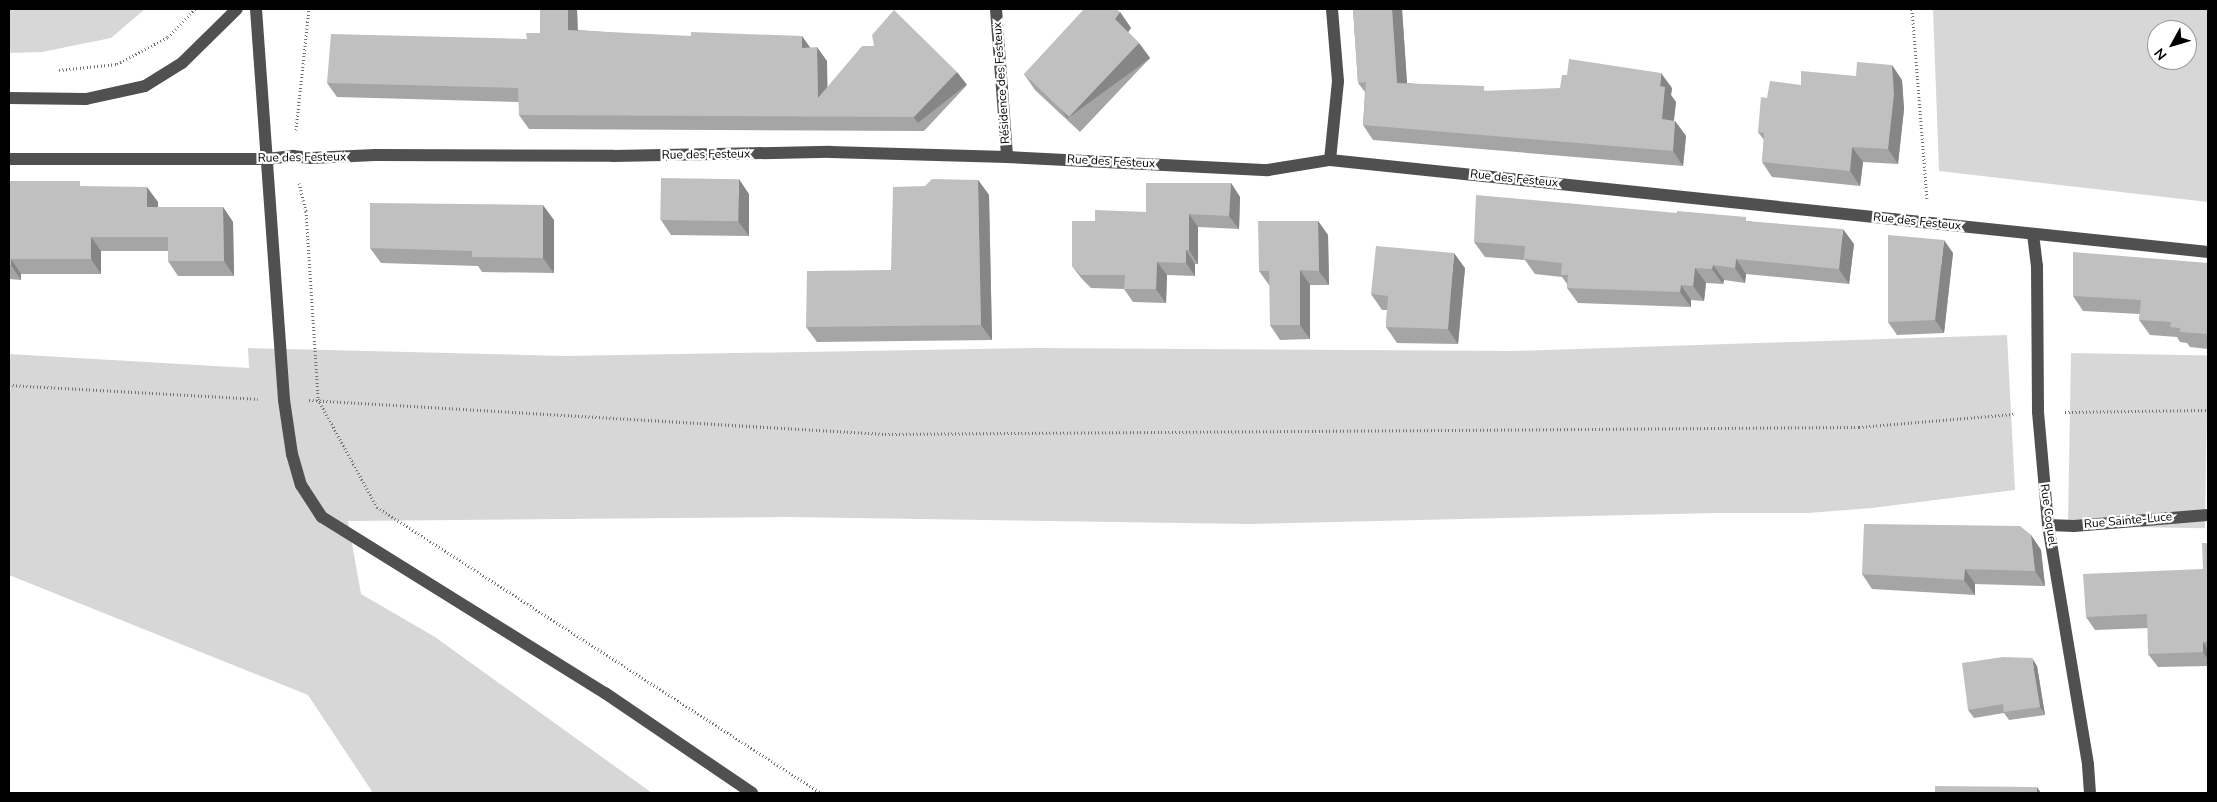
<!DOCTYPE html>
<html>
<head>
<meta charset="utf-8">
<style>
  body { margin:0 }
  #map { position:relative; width:2217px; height:802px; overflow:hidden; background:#fff; font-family:"Nunito Sans",sans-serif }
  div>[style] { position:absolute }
  .green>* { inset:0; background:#d7d7d7; transform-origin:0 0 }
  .path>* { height:3px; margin-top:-1.5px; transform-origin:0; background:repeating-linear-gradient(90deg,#727272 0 1px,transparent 0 3.5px) }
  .minor>* { height:12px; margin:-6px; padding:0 6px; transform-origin:6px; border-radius:6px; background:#505050 }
  .wall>* { inset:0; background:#a5a5a5 }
  .shaded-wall>* { inset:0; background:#868686; transform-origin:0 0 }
  .building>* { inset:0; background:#c0c0c0; transform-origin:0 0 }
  span { translate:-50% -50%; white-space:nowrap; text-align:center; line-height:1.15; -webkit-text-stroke:4.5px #fff; paint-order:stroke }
  .street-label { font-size:12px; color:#000 }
  .frame { position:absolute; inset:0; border:10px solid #000; pointer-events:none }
  .north { position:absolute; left:2147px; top:20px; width:50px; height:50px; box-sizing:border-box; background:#fff; border:1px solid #999; border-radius:50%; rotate:231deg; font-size:14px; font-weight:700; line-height:20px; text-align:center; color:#000 }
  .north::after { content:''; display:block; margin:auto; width:18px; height:22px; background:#000; clip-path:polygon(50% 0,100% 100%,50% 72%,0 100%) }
</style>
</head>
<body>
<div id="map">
  <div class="green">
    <div style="clip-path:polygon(9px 9px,145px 9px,111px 38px,42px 52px,9px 53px)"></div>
    <div style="clip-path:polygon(evenodd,1933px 9px,2208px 9px,2208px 202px,1939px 171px,1933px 9px,2157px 30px,2187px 30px,2187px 60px,2157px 60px,2157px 30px)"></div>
    <div style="clip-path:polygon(2007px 335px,2015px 490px,1872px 508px,1808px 513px,1716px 513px,1248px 524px,788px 517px,348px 521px,361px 594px,435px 637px,652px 793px,373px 793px,308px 695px,9px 575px,9px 354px,249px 368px,248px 348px,565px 356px,1035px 348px,1513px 351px)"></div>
    <div style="left:2071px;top:353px;width:137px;height:173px;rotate:1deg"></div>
  </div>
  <div class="path">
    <div style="left:1912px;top:9px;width:190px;rotate:85.5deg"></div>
    <div style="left:59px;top:70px;width:58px;rotate:-5.9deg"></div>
    <div style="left:117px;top:64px;width:58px;rotate:-27.9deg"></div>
    <div style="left:168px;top:37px;width:39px;rotate:-46deg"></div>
    <div style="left:296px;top:130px;width:122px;rotate:-83.9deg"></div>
    <div style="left:299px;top:183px;width:29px;rotate:76deg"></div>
    <div style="left:306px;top:211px;width:188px;rotate:86.3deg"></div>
    <div style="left:318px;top:399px;width:123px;rotate:61.4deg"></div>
    <div style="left:377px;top:507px;width:528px;rotate:32.79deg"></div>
    <div style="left:9px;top:385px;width:249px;rotate:3.2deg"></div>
    <div style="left:309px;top:400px;width:577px;rotate:3.38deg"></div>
    <div style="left:885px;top:434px;width:974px;rotate:-0.41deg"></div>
    <div style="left:1859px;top:427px;width:155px;rotate:-4.8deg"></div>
    <div style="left:2065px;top:412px;width:143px;rotate:-0.8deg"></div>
  </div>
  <div class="minor">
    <div style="left:256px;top:9px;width:392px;rotate:85.9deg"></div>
    <div style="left:284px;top:400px;width:55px;rotate:81.6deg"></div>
    <div style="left:292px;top:454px;width:32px;rotate:74deg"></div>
    <div style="left:301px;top:485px;width:38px;rotate:57deg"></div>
    <div style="left:322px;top:517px;width:333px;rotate:31.9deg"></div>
    <div style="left:605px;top:693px;width:178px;rotate:34.2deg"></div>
    <div style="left:996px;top:9px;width:148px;rotate:85.7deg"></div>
    <div style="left:9px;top:98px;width:77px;rotate:0.7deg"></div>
    <div style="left:86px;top:99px;width:60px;rotate:-12.4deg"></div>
    <div style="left:145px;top:86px;width:44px;rotate:-31.9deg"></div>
    <div style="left:182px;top:63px;width:77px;rotate:-44.5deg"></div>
    <div style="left:9px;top:159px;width:258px"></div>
    <div style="left:267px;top:159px;width:26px;rotate:-7deg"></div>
    <div style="left:293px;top:156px;width:17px;rotate:7deg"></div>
    <div style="left:310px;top:158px;width:65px;rotate:-2.6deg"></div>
    <div style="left:375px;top:155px;width:238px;rotate:0.2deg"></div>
    <div style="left:613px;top:156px;width:217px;rotate:-1.1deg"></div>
    <div style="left:830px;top:152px;width:177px;rotate:1.6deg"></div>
    <div style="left:1007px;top:157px;width:261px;rotate:2.9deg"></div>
    <div style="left:1268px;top:170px;width:63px;rotate:-9.2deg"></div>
    <div style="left:1330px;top:160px;width:883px;rotate:5.98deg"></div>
    <div style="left:1330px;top:160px;width:79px;rotate:-84.2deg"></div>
    <div style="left:1338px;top:81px;width:72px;rotate:-94.8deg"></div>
    <div style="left:2033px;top:234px;width:32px;rotate:83deg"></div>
    <div style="left:2037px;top:266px;width:146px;rotate:89.6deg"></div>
    <div style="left:2038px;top:412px;width:113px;rotate:84.9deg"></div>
    <div style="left:2048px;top:525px;width:243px;rotate:80.5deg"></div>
    <div style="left:2088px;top:765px;width:28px;rotate:86deg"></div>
    <div style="left:2048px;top:525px;width:26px;rotate:2deg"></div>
    <div style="left:2074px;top:526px;width:134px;rotate:-4.7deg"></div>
  </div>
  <div class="wall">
    <div style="clip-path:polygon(540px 9px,577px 9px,578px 30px,811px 48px,827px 61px,827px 87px,967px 85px,924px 131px,529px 129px,519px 115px,519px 102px,337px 97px,327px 83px,527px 39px,540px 33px)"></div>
    <div style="clip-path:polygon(1353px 9px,1402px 9px,1407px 83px,1488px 91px,1672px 88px,1671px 95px,1676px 102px,1674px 121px,1675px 121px,1686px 136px,1683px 166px,1373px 140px,1363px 125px,1365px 92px,1358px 83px)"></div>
    <div style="clip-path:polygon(1120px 12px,1131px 28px,1128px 32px,1139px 43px,1150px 58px,1080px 132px,1035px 90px,1024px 74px)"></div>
    <div style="clip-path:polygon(1902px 80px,1904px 109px,1898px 164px,1863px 162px,1860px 186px,1772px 177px,1762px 162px,1764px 140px,1758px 132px,1767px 98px,1801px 85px)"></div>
    <div style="clip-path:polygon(978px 180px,989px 195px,992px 340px,817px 342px,806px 327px,891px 270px,925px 186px)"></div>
    <div style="clip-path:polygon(9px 181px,84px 187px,158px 202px,158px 207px,223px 207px,233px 222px,234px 276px,178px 276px,168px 261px,168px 251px,101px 251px,101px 274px,21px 274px,21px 280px,9px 279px)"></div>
    <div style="clip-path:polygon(1231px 183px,1240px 197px,1239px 229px,1198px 227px,1198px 264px,1195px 264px,1195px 276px,1167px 275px,1166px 303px,1133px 302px,1124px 289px,1091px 288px,1082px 279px,1072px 266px,1095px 221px,1146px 212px)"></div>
    <div style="clip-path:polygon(749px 194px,749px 236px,671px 235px,661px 220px)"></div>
    <div style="clip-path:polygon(554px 220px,554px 273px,482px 272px,478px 266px,381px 263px,370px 248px)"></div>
    <div style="clip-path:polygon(1318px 221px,1328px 235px,1329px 285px,1310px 285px,1310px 339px,1280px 340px,1270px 325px,1270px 285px,1269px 285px,1259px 271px)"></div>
    <div style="clip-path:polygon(1749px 221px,1854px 244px,1849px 284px,1746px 274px,1745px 283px,1724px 280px,1723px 284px,1706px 283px,1704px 301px,1691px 300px,1691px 307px,1578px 303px,1567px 288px,1567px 284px,1562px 277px,1535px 274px,1525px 260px,1485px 257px,1474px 242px)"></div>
    <div style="clip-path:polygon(1953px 253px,1944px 333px,1897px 335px,1888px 322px)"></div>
    <div style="clip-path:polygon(2208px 263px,2208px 349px,2190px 347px,2187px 343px,2180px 342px,2177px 337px,2150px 335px,2139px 320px,2140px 314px,2083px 311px,2073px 296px)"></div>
    <div style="clip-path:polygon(1465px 268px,1458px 344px,1397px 343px,1386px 327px,1387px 310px,1382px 310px,1371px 294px)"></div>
    <div style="clip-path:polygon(2031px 535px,2041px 550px,2045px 586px,1975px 584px,1975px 595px,1872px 589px,1862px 574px)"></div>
    <div style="clip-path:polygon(2208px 543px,2208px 666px,2158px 667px,2148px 654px,2148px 628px,2095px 630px,2086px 617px,2203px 569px)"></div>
    <div style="clip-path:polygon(2037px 666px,2045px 715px,2009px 720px,2004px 713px,1974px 718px,1968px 710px)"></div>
  </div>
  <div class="shaded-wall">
    <div style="clip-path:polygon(568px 9px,577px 9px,578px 44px,568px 30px)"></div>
    <div style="clip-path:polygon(1392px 9px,1402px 9px,1408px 98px,1397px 83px)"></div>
    <div style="clip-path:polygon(1120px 12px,1131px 28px,1126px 35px,1115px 19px)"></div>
    <div style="clip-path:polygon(802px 36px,812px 50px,802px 48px)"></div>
    <div style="left:1139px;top:43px;width:19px;height:102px;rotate:54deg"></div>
    <div style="clip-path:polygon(817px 47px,827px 61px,828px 112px,818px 98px)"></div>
    <div style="clip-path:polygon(1892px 65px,1902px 80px,1904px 109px,1898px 164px,1888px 149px)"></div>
    <div style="left:957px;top:72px;width:16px;height:62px;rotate:52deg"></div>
    <div style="clip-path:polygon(1661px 73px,1672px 88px,1671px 95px,1676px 102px,1672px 134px,1662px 119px,1660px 86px)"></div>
    <div style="clip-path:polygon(1675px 121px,1686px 136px,1683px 166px,1673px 151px)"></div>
    <div style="clip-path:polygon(1852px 147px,1863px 162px,1860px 186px,1850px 171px)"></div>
    <div style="clip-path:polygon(739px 179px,749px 194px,749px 236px,738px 221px)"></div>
    <div style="clip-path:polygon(978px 180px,989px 195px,992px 340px,981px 325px)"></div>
    <div style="clip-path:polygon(1231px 183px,1240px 197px,1239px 229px,1229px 216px)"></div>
    <div style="clip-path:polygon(147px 187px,158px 202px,158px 222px,147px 207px)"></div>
    <div style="clip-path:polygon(543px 205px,554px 220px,554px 273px,543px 258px)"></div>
    <div style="clip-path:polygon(223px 207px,233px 222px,234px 276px,224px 261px)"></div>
    <div style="clip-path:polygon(1189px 214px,1198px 227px,1198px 264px,1189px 250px)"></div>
    <div style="clip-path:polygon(1318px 221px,1328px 235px,1329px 285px,1319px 271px)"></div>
    <div style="clip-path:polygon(1843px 229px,1854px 244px,1849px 284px,1839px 269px)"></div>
    <div style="clip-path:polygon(91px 237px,101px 251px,101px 274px,91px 259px)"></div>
    <div style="clip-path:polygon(1944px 240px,1953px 253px,1944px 333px,1935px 320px)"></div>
    <div style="clip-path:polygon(1186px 250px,1195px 264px,1195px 276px,1186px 263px)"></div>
    <div style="clip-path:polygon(1454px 253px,1465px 268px,1458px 344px,1448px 329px)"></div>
    <div style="clip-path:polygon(11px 259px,21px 274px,21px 280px,11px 265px)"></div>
    <div style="clip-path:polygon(1736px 259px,1746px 274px,1745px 283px,1735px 268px)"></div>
    <div style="clip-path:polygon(1157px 262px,1167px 275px,1166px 303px,1156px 289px)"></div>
    <div style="clip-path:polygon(1713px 265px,1724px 280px,1723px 284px,1712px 269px)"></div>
    <div style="clip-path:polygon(1695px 268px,1706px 283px,1704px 301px,1693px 286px)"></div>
    <div style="clip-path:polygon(1300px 270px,1310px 285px,1310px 339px,1300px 325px)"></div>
    <div style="clip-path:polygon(1681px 285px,1691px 300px,1691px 307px,1680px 292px)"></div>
    <div style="clip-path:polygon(2031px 535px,2041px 550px,2045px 586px,2035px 571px)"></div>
    <div style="clip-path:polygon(1965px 569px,1975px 584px,1975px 595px,1964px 580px)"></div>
    <div style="clip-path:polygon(2203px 642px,2208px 650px,2208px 660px,2203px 652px)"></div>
    <div style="clip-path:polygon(2032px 658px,2037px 666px,2045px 715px,2040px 707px)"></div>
    <div style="clip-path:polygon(2037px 787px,2041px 793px,2037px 793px)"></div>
  </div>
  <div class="building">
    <div style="clip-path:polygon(540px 9px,568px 9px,568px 30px,691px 36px,691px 32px,802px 36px,802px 48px,817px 47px,818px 98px,862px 46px,874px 46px,872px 35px,894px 10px,957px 72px,914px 117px,519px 115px,518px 88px,327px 83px,331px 34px,527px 39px,526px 33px,540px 33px)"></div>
    <div style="clip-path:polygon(1084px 9px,1116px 9px,1120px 12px,1115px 19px,1139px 43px,1069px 117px,1024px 74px)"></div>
    <div style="clip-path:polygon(1353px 9px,1392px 9px,1397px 83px,1484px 86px,1484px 91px,1560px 88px,1562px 75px,1567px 75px,1569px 59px,1661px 73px,1660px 86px,1665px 87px,1662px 119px,1675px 121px,1673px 151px,1363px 125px,1366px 82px,1358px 83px)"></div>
    <div style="clip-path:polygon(1857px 62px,1892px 65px,1894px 94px,1888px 149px,1852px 147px,1850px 171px,1762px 162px,1764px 133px,1758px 132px,1761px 97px,1767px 98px,1770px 81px,1801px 85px,1801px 71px,1856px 76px)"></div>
    <div style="left:661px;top:178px;width:78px;height:42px;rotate:1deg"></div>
    <div style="clip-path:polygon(932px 179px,978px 180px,981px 325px,806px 327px,807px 271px,891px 270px,893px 187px,925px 186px)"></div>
    <div style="clip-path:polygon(9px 181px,80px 181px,80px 186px,147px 187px,147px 207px,223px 207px,224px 261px,168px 261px,168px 237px,91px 237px,91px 259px,11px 259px,11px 265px,9px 265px)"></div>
    <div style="clip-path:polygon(1146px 183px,1231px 183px,1229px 216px,1189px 214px,1189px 250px,1186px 250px,1186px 263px,1157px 262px,1156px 289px,1124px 289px,1125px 275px,1081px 275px,1072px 266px,1072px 221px,1095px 221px,1095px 210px,1146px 212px)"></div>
    <div style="clip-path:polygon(1476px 195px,1677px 213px,1677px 211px,1746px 217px,1746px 221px,1843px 229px,1839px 269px,1736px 259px,1735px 268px,1713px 265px,1712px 269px,1695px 268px,1693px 286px,1681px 285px,1680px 292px,1567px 288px,1568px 275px,1561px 275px,1562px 263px,1524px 259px,1525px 246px,1474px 242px)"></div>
    <div style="clip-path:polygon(370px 203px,543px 205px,543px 258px,472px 257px,472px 251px,370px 248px)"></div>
    <div style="clip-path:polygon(1258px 221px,1318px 221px,1319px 271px,1300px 270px,1300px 325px,1270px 325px,1269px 271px,1259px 271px)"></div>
    <div style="clip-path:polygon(1888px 235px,1944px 240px,1935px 320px,1888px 322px)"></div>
    <div style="clip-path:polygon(1376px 246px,1454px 253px,1448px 329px,1386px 327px,1388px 296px,1371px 294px)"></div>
    <div style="clip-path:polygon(2073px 252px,2208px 263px,2208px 334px,2180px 332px,2180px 328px,2170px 327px,2171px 322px,2139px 320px,2141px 300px,2073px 296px)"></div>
    <div style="clip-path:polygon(1864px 524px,2020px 526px,2031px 535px,2035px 571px,1965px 569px,1964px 580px,1862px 574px)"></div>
    <div style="clip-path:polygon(2202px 543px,2208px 543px,2208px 642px,2203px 642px,2203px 652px,2148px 654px,2147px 614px,2086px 617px,2083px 574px,2203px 569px)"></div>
    <div style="clip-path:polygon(2003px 657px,2032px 658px,2040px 707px,2004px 712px,2003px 704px,1968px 710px,1962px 663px)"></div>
    <div style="clip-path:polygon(1935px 786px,2037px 787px,2037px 793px,1935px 793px)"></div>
  </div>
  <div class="street-label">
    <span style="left:1002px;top:83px;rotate:-94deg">Résidence des Festeux</span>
    <span style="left:706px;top:155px;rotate:-1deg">Rue des Festeux</span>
    <span style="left:302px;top:158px;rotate:-1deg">Rue des Festeux</span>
    <span style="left:1111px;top:162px;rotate:3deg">Rue des Festeux</span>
    <span style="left:1514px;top:179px;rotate:6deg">Rue des Festeux</span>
    <span style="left:1917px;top:222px;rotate:6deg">Rue des Festeux</span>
    <span style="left:2048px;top:515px;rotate:82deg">Rue Coquel</span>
    <span style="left:2128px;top:521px;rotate:-5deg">Rue Sainte-Luce</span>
  </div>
  <div class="frame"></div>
  <div class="north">N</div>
</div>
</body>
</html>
